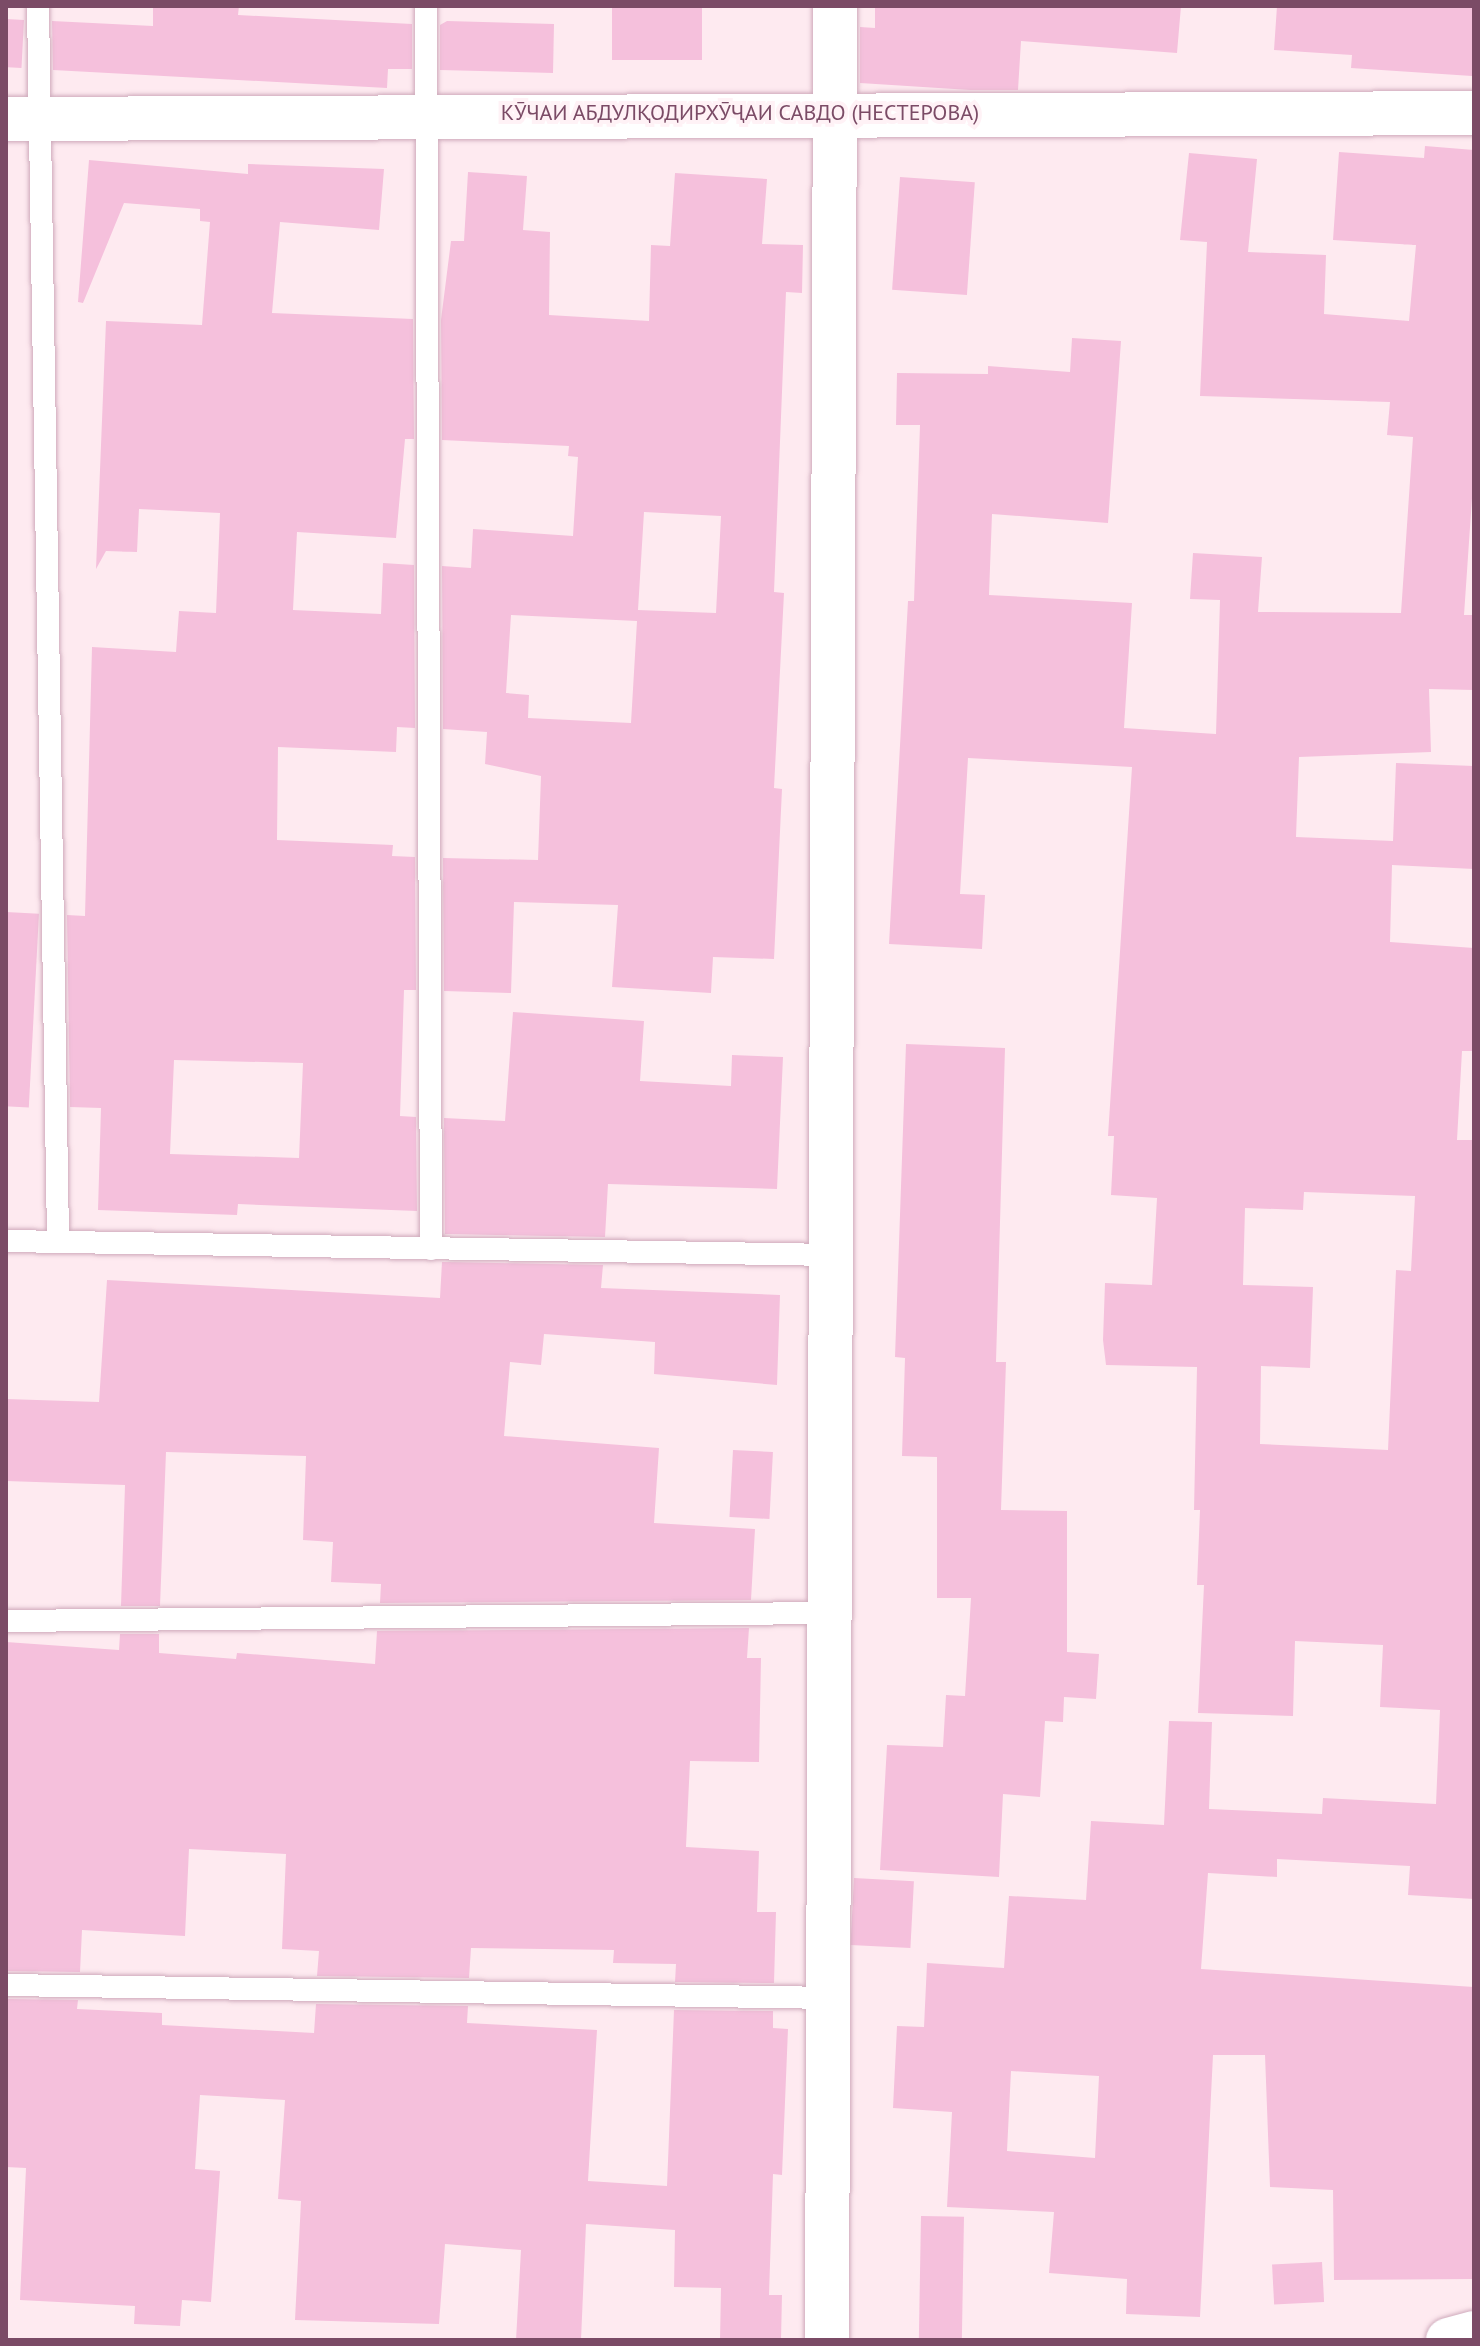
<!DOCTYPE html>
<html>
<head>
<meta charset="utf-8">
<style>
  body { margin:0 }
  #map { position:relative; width:1480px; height:2346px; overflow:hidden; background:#feeaf0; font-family:"PT Sans",sans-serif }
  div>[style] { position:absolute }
  .building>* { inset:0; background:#f5c0dc; transform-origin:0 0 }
  .roads { filter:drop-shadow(0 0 2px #cfabbc) drop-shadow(0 0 2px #cfabbc) }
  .service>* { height:22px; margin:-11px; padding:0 11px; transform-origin:11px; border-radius:11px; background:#fff }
  .minor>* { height:44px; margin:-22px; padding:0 22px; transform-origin:22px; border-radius:22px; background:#fff }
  span { translate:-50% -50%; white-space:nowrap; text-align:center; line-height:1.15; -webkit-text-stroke:8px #fff2f6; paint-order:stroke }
  .street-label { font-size:22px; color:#7b4b66 }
  .frame { position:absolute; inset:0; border:8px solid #7b4b66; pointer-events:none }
</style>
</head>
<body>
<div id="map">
  <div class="building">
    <div style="clip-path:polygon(153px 6px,239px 6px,238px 15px,412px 24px,412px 69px,388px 69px,387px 88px,53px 70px,52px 21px,153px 26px)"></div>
    <div style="left:612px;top:6px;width:90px;height:54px"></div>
    <div style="clip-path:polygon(875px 6px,1181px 6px,1177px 53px,1021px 41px,1018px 90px,970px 90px,860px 83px,860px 27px,875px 28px)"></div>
    <div style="clip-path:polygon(1277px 6px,1474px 6px,1472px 76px,1351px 68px,1352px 55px,1274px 50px)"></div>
    <div style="left:6px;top:19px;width:18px;height:48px;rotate:3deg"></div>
    <div style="clip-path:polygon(447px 21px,554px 24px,553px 73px,440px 70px,440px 25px)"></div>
    <div style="clip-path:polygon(evenodd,1425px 146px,1474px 150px,1474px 469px,1464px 615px,1474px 615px,1474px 690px,1429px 689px,1431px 752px,1299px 757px,1296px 837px,1393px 841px,1396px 763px,1474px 766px,1474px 869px,1392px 865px,1390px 942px,1474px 948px,1474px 1051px,1462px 1051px,1457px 1140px,1474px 1140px,1474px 1899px,1408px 1895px,1410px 1866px,1277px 1859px,1277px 1877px,1208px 1873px,1201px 1969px,1474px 1987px,1474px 2279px,1334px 2280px,1333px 2190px,1270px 2187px,1265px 2055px,1213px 2055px,1200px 2317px,1126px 2314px,1127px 2279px,1049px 2273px,1054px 2212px,947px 2207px,952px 2112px,893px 2108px,897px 2026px,924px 2027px,927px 1963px,1004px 1968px,1009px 1896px,1086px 1900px,1091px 1821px,1164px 1825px,1169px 1721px,1212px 1722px,1209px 1809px,1322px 1814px,1323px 1798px,1436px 1804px,1440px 1710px,1380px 1707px,1383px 1645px,1295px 1641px,1293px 1716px,1198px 1713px,1204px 1585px,1197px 1585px,1200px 1510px,1194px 1510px,1197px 1367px,1106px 1365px,1103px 1340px,1105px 1283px,1152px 1285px,1157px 1198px,1111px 1195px,1114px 1136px,1108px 1136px,1132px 767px,968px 758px,960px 894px,985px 895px,982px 949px,889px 944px,908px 601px,914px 601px,920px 425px,896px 425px,897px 373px,988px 374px,988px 366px,1070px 372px,1072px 338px,1121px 341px,1108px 523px,992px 514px,989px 595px,1132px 603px,1124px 728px,1216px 734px,1220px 600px,1190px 599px,1193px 553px,1262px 557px,1258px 612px,1401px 613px,1413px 437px,1387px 435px,1390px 402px,1200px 396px,1207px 242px,1180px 240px,1189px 153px,1257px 159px,1248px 252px,1326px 255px,1324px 314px,1409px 321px,1416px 245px,1333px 240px,1339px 152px,1424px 158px,1425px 146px,1304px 1192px,1415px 1196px,1411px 1271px,1396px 1270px,1388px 1450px,1260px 1444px,1261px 1366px,1310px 1368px,1313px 1287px,1243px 1285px,1245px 1208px,1303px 1210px,1304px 1192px,1425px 146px,1011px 2071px,1099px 2076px,1095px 2158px,1007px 2151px,1011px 2071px)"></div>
    <div style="clip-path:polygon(evenodd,89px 160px,248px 174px,248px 164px,384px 169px,379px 230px,280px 222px,272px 313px,413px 319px,414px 439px,405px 439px,396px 538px,297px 532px,293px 610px,381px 614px,383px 563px,414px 565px,415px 728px,397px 727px,396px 752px,278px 747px,277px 840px,393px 845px,392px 856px,415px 857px,416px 990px,404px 990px,400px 1116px,416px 1117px,417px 1211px,238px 1204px,237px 1215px,98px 1210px,101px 1108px,70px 1107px,67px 915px,85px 916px,92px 647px,176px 652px,179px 611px,216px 613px,220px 513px,139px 509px,137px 552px,106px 551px,96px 569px,106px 321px,202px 325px,210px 222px,200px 221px,200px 209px,124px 203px,83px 303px,78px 302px,89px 160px,174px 1060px,303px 1063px,299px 1158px,170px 1154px,174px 1060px)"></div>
    <div style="clip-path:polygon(evenodd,468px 172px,527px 176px,523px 230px,550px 232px,549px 315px,649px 321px,651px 245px,670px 246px,675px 173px,767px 179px,762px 244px,803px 245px,802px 293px,786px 292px,774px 592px,784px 593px,774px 788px,782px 789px,774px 959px,713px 957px,711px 993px,612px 987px,618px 905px,514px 902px,511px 993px,444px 991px,443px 858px,538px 860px,541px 776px,485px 764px,487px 732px,443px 729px,442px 566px,471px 568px,473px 529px,573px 536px,578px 457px,568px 456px,569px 446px,442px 440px,441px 320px,451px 241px,464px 241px,468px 172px,644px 512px,721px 516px,716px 613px,638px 610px,644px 512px,468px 172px,511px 615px,637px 621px,631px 723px,528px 718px,529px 695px,506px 693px,511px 615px)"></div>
    <div style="left:900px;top:177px;width:75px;height:113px;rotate:4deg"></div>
    <div style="left:6px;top:912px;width:33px;height:194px;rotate:3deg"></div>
    <div style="clip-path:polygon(513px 1012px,644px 1021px,640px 1081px,731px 1086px,732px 1055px,783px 1057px,777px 1189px,608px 1184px,605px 1237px,445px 1234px,444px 1118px,505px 1121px)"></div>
    <div style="clip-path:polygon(906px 1044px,1005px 1048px,996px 1362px,1006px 1362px,1001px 1510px,1067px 1511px,1067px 1652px,1099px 1654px,1096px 1699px,1064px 1697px,1063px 1722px,1045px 1721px,1040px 1797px,1003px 1794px,999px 1877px,880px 1870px,887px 1745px,943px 1747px,946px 1695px,965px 1696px,971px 1598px,937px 1598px,937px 1457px,902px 1456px,905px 1358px,895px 1357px)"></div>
    <div style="clip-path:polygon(442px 1262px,603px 1265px,601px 1288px,780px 1295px,777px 1385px,654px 1374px,655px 1342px,544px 1334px,541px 1365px,510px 1362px,504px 1436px,659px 1448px,654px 1523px,755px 1529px,751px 1600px,380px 1603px,381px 1584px,331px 1582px,333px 1542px,303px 1540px,306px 1456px,166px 1452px,160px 1606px,121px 1606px,125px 1485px,6px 1481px,6px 1399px,99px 1402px,107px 1280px,440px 1298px)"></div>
    <div style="left:733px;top:1450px;width:40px;height:67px;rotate:3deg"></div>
    <div style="clip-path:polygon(749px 1628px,747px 1658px,761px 1658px,759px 1762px,690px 1761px,686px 1847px,759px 1851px,757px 1912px,776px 1912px,774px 1983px,675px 1982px,676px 1964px,613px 1963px,614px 1950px,471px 1948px,469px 1978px,317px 1976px,319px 1951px,282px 1949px,286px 1854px,189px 1849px,185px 1936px,82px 1930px,80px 1972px,6px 1971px,6px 1642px,119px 1650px,120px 1634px,159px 1634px,159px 1653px,236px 1659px,237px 1653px,375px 1664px,377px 1631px)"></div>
    <div style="left:854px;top:1878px;width:60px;height:67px;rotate:3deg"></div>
    <div style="clip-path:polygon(6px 1999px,78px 2000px,77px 2009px,162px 2013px,162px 2025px,314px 2033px,316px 2004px,468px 2006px,467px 2023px,597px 2030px,588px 2181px,667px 2186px,674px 2010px,773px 2011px,773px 2028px,788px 2029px,782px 2175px,773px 2174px,769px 2295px,782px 2295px,781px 2340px,720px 2340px,721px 2288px,674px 2287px,675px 2230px,586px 2224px,581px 2340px,516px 2340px,521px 2250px,445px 2244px,439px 2324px,295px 2320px,301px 2201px,278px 2199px,285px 2100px,200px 2095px,195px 2169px,220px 2171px,211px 2302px,182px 2300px,180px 2326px,134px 2324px,135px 2306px,20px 2300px,26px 2168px,6px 2167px)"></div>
    <div style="left:921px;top:2216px;width:43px;height:124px;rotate:1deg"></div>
    <div style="left:1322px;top:2262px;width:40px;height:50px;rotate:87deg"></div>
  </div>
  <div class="roads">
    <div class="service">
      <div style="left:38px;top:6px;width:1235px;rotate:89.07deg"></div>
      <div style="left:426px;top:6px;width:1243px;rotate:89.77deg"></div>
      <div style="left:6px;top:1241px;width:828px;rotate:0.97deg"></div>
      <div style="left:6px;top:1621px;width:825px;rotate:-0.56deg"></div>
      <div style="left:6px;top:1985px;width:825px;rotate:0.9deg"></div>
    </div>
    <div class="minor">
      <div style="left:6px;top:119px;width:1468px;rotate:-0.23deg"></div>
      <div style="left:827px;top:2340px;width:2334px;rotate:-89.8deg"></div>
      <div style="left:1448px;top:2340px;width:27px;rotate:-15deg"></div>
    </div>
  </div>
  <div class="street-label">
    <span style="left:740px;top:113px">КӮЧАИ АБДУЛҚОДИРХӮҶАИ САВДО (НЕСТЕРОВА)</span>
  </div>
  <div class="frame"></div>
</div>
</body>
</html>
